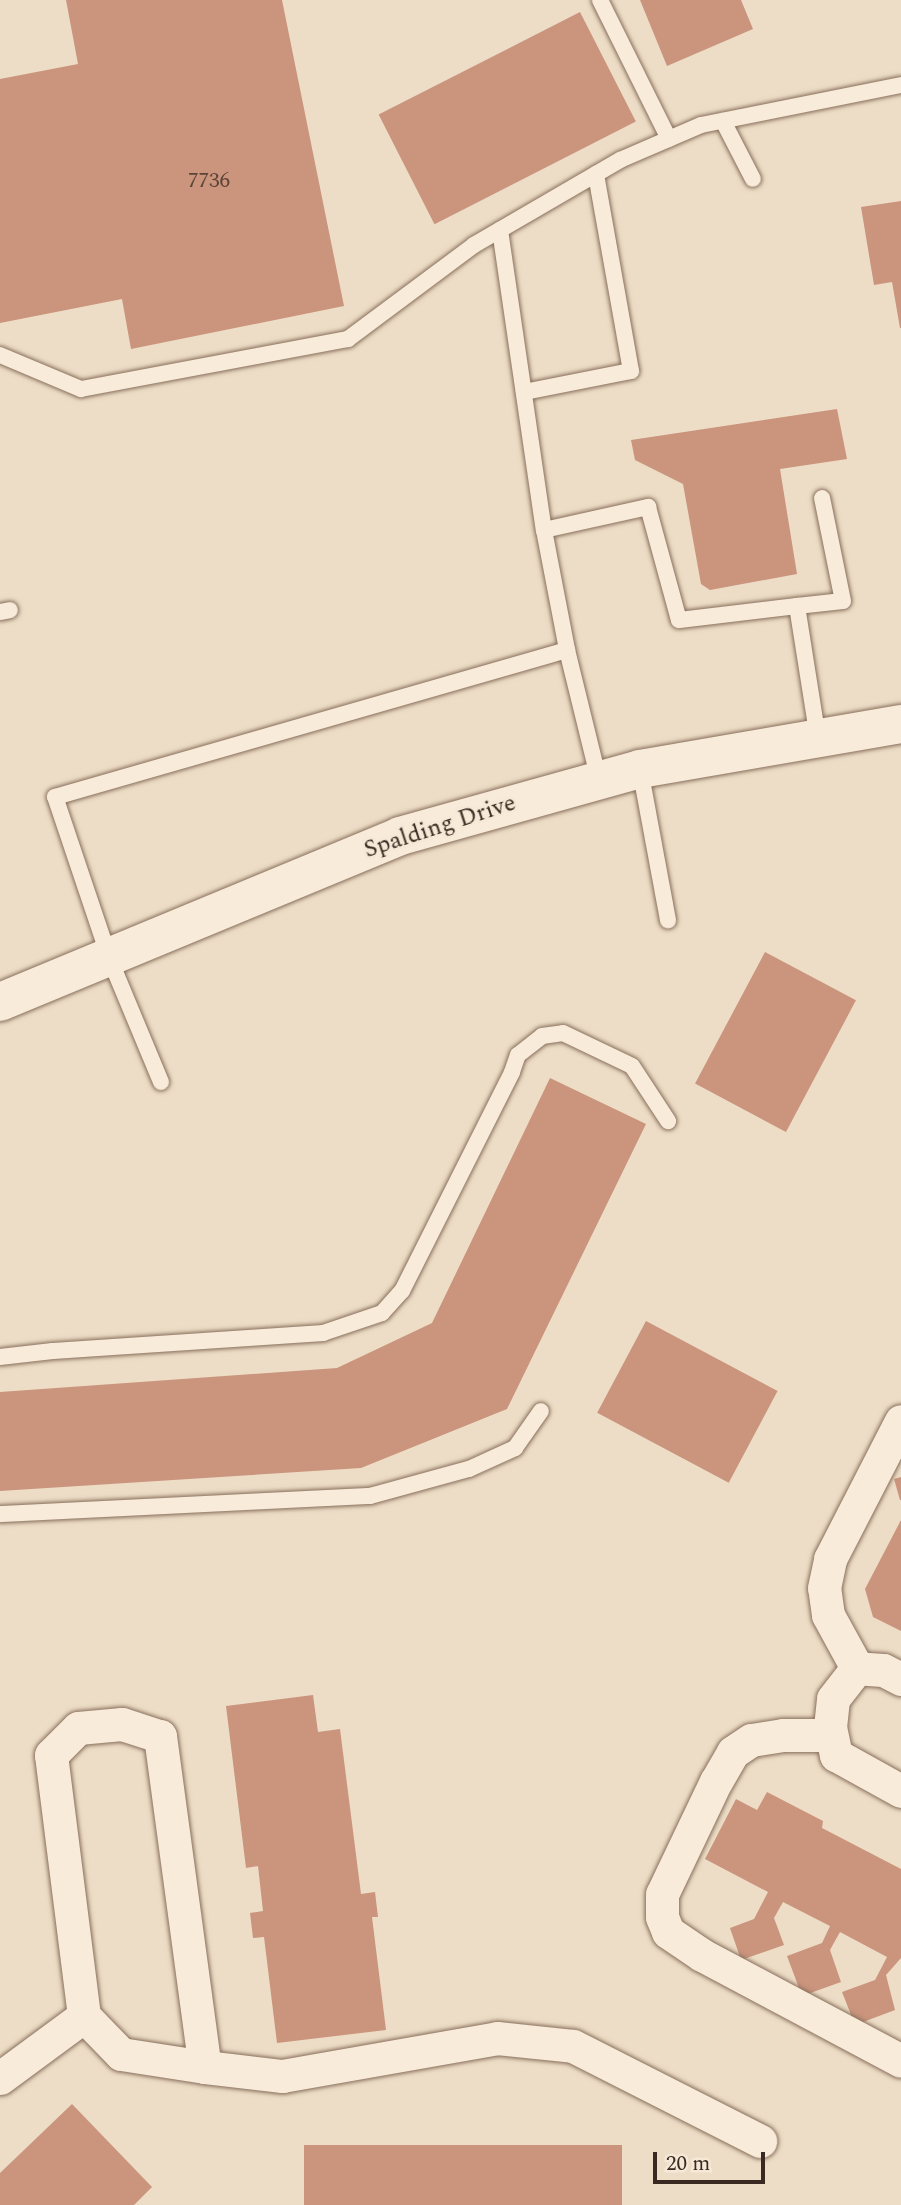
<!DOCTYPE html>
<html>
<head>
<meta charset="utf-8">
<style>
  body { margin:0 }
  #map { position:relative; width:901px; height:2205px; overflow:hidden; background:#edddc6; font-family:Spectral,serif }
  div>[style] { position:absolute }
  .building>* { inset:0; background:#ca947d; transform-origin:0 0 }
  .roads { filter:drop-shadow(0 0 2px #886f5c) drop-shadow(0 0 2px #886f5c) }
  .lane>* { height:16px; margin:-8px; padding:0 8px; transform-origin:8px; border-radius:8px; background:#f8ebd9 }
  .street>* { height:33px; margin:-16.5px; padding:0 16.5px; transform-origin:16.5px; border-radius:16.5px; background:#f8ebd9 }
  .secondary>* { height:38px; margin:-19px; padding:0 19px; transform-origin:19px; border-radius:19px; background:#f8ebd9 }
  span { translate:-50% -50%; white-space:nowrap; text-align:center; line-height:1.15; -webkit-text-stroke:5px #f5e8d6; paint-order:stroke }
  .number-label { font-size:21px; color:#5d4437 }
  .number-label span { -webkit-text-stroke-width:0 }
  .street-label { font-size:24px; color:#392920 }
  .scale { position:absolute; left:653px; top:2152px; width:112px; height:32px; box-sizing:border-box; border:4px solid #392920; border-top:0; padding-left:9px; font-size:21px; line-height:24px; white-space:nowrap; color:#392920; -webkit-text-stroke:5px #f5e8d6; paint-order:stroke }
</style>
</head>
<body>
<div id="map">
  <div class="building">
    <div style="clip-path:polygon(66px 0,282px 0,344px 306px,131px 349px,122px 299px,0 323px,0 79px,78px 64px)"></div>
    <div style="clip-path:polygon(640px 0,741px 0,753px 29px,667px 66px)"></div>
    <div style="left:580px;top:12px;width:123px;height:226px;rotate:63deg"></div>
    <div style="clip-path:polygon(901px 201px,901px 328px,900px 328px,892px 282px,874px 285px,861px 207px)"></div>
    <div style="clip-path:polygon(837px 409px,847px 459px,780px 469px,797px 574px,710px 590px,701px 584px,683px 484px,635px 460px,631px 440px)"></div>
    <div style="left:765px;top:952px;width:103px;height:149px;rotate:28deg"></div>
    <div style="clip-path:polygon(550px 1078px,646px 1124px,507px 1409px,361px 1468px,0 1491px,0 1392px,337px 1368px,432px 1323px)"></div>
    <div style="left:646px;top:1321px;width:149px;height:104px;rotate:28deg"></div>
    <div style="clip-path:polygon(901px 1477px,901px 1500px,900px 1500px,894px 1479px)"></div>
    <div style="clip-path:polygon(901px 1520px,901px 1631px,873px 1617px,865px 1589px)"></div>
    <div style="clip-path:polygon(313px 1695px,318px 1732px,340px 1729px,361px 1894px,375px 1892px,378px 1917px,372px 1917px,386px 2030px,277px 2043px,264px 1937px,253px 1938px,250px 1913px,263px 1911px,258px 1866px,246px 1868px,226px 1706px)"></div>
    <div style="clip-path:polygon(767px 1792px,823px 1821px,822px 1828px,901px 1869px,901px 1958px,886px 1975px,895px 2010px,855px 2025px,842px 1992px,875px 1980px,887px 1957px,840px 1932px,830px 1950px,841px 1982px,802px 1996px,787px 1956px,822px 1943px,830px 1926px,783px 1902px,774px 1918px,784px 1945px,741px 1960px,730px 1928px,754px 1919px,768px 1892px,705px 1859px,736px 1799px,757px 1810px)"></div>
    <div style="clip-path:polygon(72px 2104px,152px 2187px,134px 2205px,0 2205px,0 2173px)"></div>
    <div style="left:622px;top:2145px;width:60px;height:318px;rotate:90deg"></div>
  </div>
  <div class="roads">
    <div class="lane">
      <div style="left:600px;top:0;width:155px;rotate:63.6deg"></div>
      <div style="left:723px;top:121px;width:65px;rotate:62.7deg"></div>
      <div style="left:500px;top:230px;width:303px;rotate:81.7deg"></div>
      <div style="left:544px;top:530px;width:122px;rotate:79.1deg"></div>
      <div style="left:0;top:355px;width:88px;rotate:22.8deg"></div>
      <div style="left:81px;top:389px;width:272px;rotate:-10.6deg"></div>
      <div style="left:348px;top:339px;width:157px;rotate:-36.7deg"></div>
      <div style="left:474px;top:245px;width:169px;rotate:-30.2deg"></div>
      <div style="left:620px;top:160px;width:88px;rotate:-23.4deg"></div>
      <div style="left:701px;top:125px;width:204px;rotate:-11.3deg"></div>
      <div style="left:524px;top:392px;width:109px;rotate:-11.1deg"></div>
      <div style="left:631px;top:371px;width:200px;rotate:-100.1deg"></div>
      <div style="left:544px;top:530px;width:107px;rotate:-12.5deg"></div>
      <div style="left:648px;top:507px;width:117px;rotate:74.7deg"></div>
      <div style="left:679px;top:620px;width:119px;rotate:-6.8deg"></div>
      <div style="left:797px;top:606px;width:134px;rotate:81deg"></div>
      <div style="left:797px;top:606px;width:46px;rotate:-6.2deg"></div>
      <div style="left:843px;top:601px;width:105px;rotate:-101.5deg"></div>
      <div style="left:0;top:612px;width:10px;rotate:-11deg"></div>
      <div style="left:640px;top:769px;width:154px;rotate:79.5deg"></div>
      <div style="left:161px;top:1082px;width:135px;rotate:-112.6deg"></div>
      <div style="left:109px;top:957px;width:169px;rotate:-108.6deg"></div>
      <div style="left:55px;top:797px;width:533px;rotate:-16.02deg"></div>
      <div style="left:567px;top:650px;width:134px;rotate:76.2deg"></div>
      <div style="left:0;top:1357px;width:53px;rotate:-6.5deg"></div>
      <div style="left:53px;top:1351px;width:271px;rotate:-3.8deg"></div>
      <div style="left:323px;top:1333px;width:62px;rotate:-18.7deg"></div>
      <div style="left:382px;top:1313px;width:30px;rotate:-48deg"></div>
      <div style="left:402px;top:1291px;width:245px;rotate:-63.3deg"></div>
      <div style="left:512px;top:1072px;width:18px;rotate:-71deg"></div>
      <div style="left:518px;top:1055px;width:31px;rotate:-38deg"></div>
      <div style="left:542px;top:1036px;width:21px;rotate:-8deg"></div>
      <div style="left:563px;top:1033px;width:76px;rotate:25.6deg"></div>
      <div style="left:632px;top:1066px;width:66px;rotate:56.8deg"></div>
      <div style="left:0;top:1514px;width:370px;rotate:-2.8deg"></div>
      <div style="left:370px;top:1496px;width:103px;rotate:-15.3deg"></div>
      <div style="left:469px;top:1469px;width:51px;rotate:-24.5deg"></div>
      <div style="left:515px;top:1448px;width:45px;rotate:-54.9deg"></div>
    </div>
    <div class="street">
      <div style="left:857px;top:1668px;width:60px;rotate:-118.7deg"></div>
      <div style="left:828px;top:1615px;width:27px;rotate:-98deg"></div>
      <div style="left:824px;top:1588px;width:30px;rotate:-78deg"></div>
      <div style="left:830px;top:1559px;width:155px;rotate:-62.8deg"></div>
      <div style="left:901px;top:1679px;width:20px;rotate:-153deg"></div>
      <div style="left:883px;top:1670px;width:26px;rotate:-176deg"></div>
      <div style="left:857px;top:1668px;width:39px;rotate:128deg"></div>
      <div style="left:833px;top:1699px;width:28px;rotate:96deg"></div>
      <div style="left:830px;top:1727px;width:29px;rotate:78deg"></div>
      <div style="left:836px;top:1755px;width:74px;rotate:29deg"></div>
      <div style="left:831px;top:1735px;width:48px;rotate:180deg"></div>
      <div style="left:783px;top:1735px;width:32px;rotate:171deg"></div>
      <div style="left:751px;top:1740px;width:22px;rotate:146deg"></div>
      <div style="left:733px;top:1752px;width:34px;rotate:120deg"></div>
      <div style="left:716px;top:1781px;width:125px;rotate:115.5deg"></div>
      <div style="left:662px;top:1894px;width:23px;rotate:90deg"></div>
      <div style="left:662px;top:1917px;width:16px;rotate:68deg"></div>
      <div style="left:668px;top:1932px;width:41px;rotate:34.1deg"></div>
      <div style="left:702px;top:1955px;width:225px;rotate:28deg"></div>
      <div style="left:84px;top:2016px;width:53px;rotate:45.8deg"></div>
      <div style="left:121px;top:2054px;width:85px;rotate:8.8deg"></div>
      <div style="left:0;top:2078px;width:104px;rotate:-36.4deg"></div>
      <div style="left:84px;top:2016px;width:263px;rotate:-97.2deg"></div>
      <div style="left:51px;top:1755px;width:38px;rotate:-45deg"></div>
      <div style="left:78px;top:1728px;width:44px;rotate:-5.2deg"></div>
      <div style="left:122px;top:1724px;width:40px;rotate:18deg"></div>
      <div style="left:160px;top:1736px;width:334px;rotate:82.3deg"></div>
      <div style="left:205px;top:2067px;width:78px;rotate:6.7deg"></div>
      <div style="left:282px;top:2076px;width:218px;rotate:-10deg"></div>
      <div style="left:497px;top:2038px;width:76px;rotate:6deg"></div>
      <div style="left:573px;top:2046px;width:210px;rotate:26.9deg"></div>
    </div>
    <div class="secondary">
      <div style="left:0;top:1002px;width:433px;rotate:-22.5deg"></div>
      <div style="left:400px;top:836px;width:249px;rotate:-15.6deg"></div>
      <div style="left:640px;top:769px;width:265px;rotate:-9.8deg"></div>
    </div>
  </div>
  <div class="number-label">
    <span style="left:209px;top:181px">7736</span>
  </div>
  <div class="street-label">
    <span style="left:440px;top:827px;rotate:-18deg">Spalding Drive</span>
  </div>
  <div class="scale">20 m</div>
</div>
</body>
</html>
